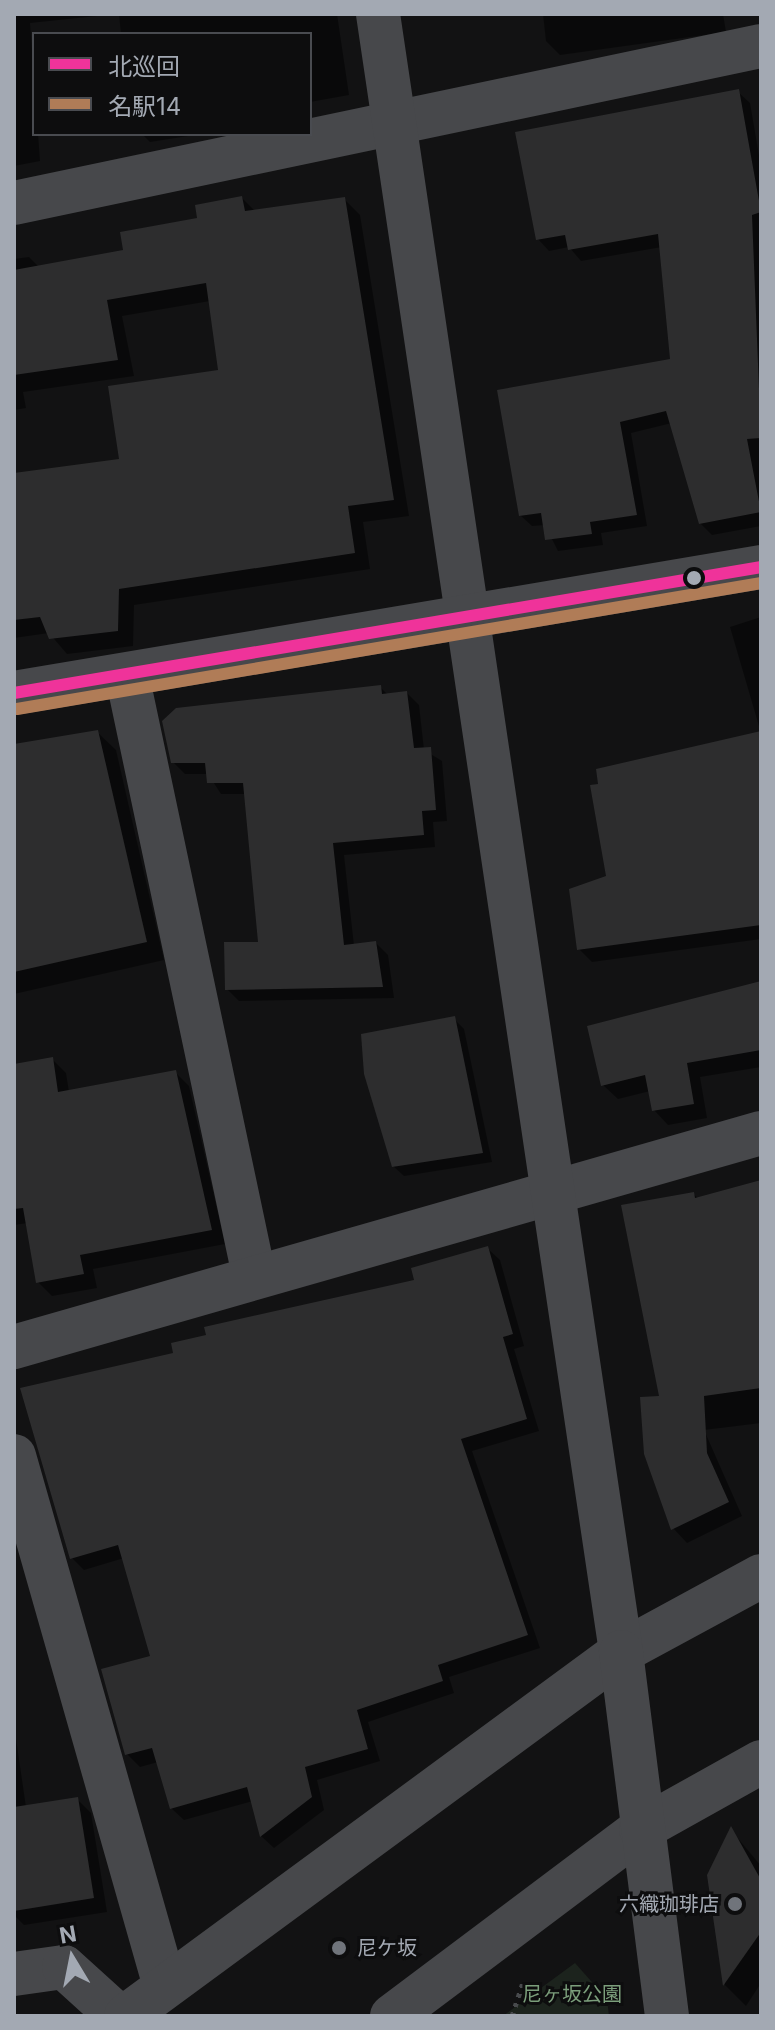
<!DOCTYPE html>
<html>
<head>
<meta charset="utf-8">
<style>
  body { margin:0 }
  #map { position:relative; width:775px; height:2030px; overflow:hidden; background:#121213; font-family:Inter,"Noto Sans JP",sans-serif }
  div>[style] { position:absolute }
  .green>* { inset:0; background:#1c231d }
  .shadow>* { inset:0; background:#0007 }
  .building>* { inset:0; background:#2d2d2e }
  .path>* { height:5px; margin-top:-2.5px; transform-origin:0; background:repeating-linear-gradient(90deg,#484a4d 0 4px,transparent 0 10px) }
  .minor>* { height:44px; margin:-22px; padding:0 22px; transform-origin:22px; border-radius:22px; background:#47484b }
  .tertiary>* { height:44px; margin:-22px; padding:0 22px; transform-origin:22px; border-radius:22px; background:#47484b }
  .bus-1>* { height:12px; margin:-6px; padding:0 6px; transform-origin:6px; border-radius:6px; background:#ef339a }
  .bus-2>* { height:12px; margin:-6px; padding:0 6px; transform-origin:6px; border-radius:6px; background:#b07c57 }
  .dots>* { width:22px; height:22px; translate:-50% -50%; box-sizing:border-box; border:4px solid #0d0d0e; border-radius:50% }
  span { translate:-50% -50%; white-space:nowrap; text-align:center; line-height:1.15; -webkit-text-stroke:6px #0d0d0e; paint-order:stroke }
  .poi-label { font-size:20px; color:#a3a9b3 }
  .right { translate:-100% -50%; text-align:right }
  .left { translate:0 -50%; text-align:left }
  .park-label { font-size:20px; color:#7b9e7b }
  .frame { position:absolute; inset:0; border:16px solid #a3a9b3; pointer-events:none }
  .legend { position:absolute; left:32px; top:32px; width:280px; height:104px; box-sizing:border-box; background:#0d0d0e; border:2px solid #494b50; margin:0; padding:10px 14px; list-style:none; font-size:24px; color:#a3a9b3 }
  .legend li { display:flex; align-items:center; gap:16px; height:40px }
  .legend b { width:40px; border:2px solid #494b50 }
  .north { position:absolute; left:32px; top:1918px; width:80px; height:80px; -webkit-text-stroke:6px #0d0d0e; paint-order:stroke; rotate:350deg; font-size:22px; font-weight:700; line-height:32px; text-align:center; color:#a3a9b3 }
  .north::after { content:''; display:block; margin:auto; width:28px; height:36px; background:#a3a9b3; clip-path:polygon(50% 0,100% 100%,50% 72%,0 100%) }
</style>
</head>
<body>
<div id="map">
  <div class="green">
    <div style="clip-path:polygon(575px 1963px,607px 1999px,609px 2016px,503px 2016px)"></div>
  </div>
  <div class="shadow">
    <div style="clip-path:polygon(14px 14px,116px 14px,30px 23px,40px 161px,14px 166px)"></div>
    <div style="clip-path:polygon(119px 14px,337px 14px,349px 95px,310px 102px,310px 34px,121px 34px)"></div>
    <div style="clip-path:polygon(543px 14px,723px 14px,726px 32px,560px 55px,546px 41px)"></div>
    <div style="clip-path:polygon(738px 92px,750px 103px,761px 167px,761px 526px,712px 535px,700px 523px,672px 423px,631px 433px,647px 526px,601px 533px,603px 545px,558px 551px,545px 525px,532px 526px,520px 515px,672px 360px,662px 247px,581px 261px,569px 247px,549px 251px,538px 239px)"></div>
    <div style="clip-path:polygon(142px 134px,201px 134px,150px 142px)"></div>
    <div style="clip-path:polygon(242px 198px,255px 211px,344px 199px,360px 215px,409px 516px,363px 522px,370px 569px,134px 605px,133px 646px,67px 654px,49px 633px,14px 638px,14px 475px,121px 461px,220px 371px,210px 301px,122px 316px,134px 376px,23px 392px,26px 408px,14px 410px,14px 259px,29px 257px,40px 268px,125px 251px)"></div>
    <div style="clip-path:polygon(761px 617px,761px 939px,592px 962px,579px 949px,608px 877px,761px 733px,730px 627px)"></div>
    <div style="clip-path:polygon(380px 687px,388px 695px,407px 693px,419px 705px,424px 750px,442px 761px,447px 821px,433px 822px,435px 847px,344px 855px,354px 946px,376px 943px,388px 955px,394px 998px,239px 1001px,227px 989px,260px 944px,246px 794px,221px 794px,208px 774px,185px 774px,173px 762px)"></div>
    <div style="clip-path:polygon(97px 732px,116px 750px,164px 960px,14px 994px,14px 746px)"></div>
    <div style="clip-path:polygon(761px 984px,761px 1067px,700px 1077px,707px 1118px,668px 1125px,654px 1110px,650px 1091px,618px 1099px,603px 1085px)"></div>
    <div style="clip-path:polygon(454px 1019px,464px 1029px,492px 1162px,404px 1176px,393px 1166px)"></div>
    <div style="clip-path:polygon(52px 1059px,66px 1073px,69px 1092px,175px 1072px,189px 1086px,225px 1244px,93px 1269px,97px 1288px,52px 1296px,38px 1282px,28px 1223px,14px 1225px,14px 1066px)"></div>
    <div style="clip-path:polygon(761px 1182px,761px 1423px,704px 1430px,742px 1516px,687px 1543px,673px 1528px,662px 1398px,693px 1194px,699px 1199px)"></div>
    <div style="clip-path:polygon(487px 1248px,500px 1260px,524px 1346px,514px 1349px,539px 1431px,472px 1451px,540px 1648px,449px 1677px,454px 1693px,368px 1722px,380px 1761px,317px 1780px,324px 1810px,274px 1848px,261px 1836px,253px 1801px,184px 1820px,171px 1808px,158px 1762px,140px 1767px,127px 1754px,152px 1657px,124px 1558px,84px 1570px,72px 1558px,175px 1355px,417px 1281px)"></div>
    <div style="clip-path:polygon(14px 1725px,26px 1807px,77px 1799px,91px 1813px,107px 1912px,24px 1925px,14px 1915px)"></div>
    <div style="clip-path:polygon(731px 1830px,761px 1866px,761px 1983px,746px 2006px,725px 1985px,710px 1876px)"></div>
  </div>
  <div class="building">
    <div style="clip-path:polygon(739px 89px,761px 212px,752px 215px,761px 438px,747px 439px,761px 512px,699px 524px,666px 411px,620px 422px,637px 515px,590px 522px,592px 534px,545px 540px,541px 513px,519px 516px,497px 390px,670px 359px,658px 234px,568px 250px,565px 235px,536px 240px,515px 132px)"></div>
    <div style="clip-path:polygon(242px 196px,245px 211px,345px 197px,394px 500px,348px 506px,355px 553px,119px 589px,118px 631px,49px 639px,40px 617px,14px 620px,14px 473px,119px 459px,108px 386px,218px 370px,206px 283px,107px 300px,118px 360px,14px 375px,14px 270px,123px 250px,120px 232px,197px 218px,195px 205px)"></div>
    <div style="clip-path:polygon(381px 685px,382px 694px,407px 691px,414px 748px,431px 747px,436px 810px,422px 811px,424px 835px,333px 843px,344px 945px,376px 941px,383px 987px,225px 990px,224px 942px,258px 942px,243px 783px,207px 783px,205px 763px,171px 763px,162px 721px,176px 708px)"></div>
    <div style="clip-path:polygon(98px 730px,147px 942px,14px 972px,14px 744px)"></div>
    <div style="clip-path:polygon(761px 731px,761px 925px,577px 950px,569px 889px,606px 876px,590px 785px,598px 784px,596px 769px)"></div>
    <div style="clip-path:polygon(761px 981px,761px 1050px,687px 1063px,694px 1104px,652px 1111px,645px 1075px,601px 1086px,587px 1026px)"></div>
    <div style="clip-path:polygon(455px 1016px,483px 1153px,392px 1167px,364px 1074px,361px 1034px)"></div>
    <div style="clip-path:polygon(53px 1057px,58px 1092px,176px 1070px,212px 1230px,80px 1255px,84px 1274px,36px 1283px,23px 1208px,14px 1209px,14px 1064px)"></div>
    <div style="clip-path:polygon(761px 1180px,761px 1388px,704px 1396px,707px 1453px,729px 1502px,671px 1530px,644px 1454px,640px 1397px,659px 1396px,621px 1205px,694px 1192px,695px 1198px)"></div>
    <div style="clip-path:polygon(488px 1246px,513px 1334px,503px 1337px,527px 1419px,461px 1439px,528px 1635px,438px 1665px,443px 1681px,357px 1710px,368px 1749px,305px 1767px,312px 1797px,260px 1837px,247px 1787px,170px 1809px,152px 1748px,125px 1755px,101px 1669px,150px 1656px,118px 1545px,70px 1559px,20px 1388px,173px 1353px,171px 1343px,206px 1335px,204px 1327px,414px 1280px,411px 1268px)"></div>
    <div style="clip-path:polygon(78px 1797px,94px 1898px,14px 1911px,14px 1807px)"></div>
    <div style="clip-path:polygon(731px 1826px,761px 1880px,761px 1932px,723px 1986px,707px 1875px)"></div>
  </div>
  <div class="path">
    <div style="left:512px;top:2016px;width:39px;rotate:-72deg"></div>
  </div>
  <div class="minor">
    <div style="left:14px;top:203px;width:763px;rotate:-11.87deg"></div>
    <div style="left:127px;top:675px;width:613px;rotate:78.05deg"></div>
    <div style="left:14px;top:1347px;width:777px;rotate:-15.99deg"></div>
    <div style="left:14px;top:1456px;width:551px;rotate:74.1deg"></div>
    <div style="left:14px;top:1974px;width:50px;rotate:-8deg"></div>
    <div style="left:64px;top:1967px;width:73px;rotate:42.2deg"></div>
    <div style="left:126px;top:2016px;width:614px;rotate:-36.33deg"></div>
    <div style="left:621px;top:1652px;width:159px;rotate:-28.5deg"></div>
    <div style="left:392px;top:2016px;width:311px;rotate:-36.9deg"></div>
    <div style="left:641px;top:1829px;width:137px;rotate:-29.2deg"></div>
  </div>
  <div class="tertiary">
    <div style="left:378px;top:14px;width:1656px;rotate:81.56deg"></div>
    <div style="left:621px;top:1652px;width:367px;rotate:82.8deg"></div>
    <div style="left:14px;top:693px;width:758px;rotate:-9.57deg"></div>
  </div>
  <div class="bus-1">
    <div style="left:14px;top:693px;width:758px;rotate:-9.57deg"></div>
  </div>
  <div class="bus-2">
    <div style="left:17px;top:709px;width:755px;rotate:-9.61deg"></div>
  </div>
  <div class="dots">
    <div style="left:694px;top:578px;background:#a3a9b3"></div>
    <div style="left:735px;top:1904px;background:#70747b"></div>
    <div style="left:339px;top:1948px;background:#70747b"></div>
  </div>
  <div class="poi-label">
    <span class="right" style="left:719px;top:1904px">六織珈琲店</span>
    <span class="left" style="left:357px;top:1948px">尼ケ坂</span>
  </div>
  <div class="park-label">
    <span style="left:572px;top:1994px">尼ヶ坂公園</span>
  </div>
  <div class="frame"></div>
  <ul class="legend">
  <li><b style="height:10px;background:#ef339a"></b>北巡回</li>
  <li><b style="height:10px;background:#b07c57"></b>名駅14</li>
  </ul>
  <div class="north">N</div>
</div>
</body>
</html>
